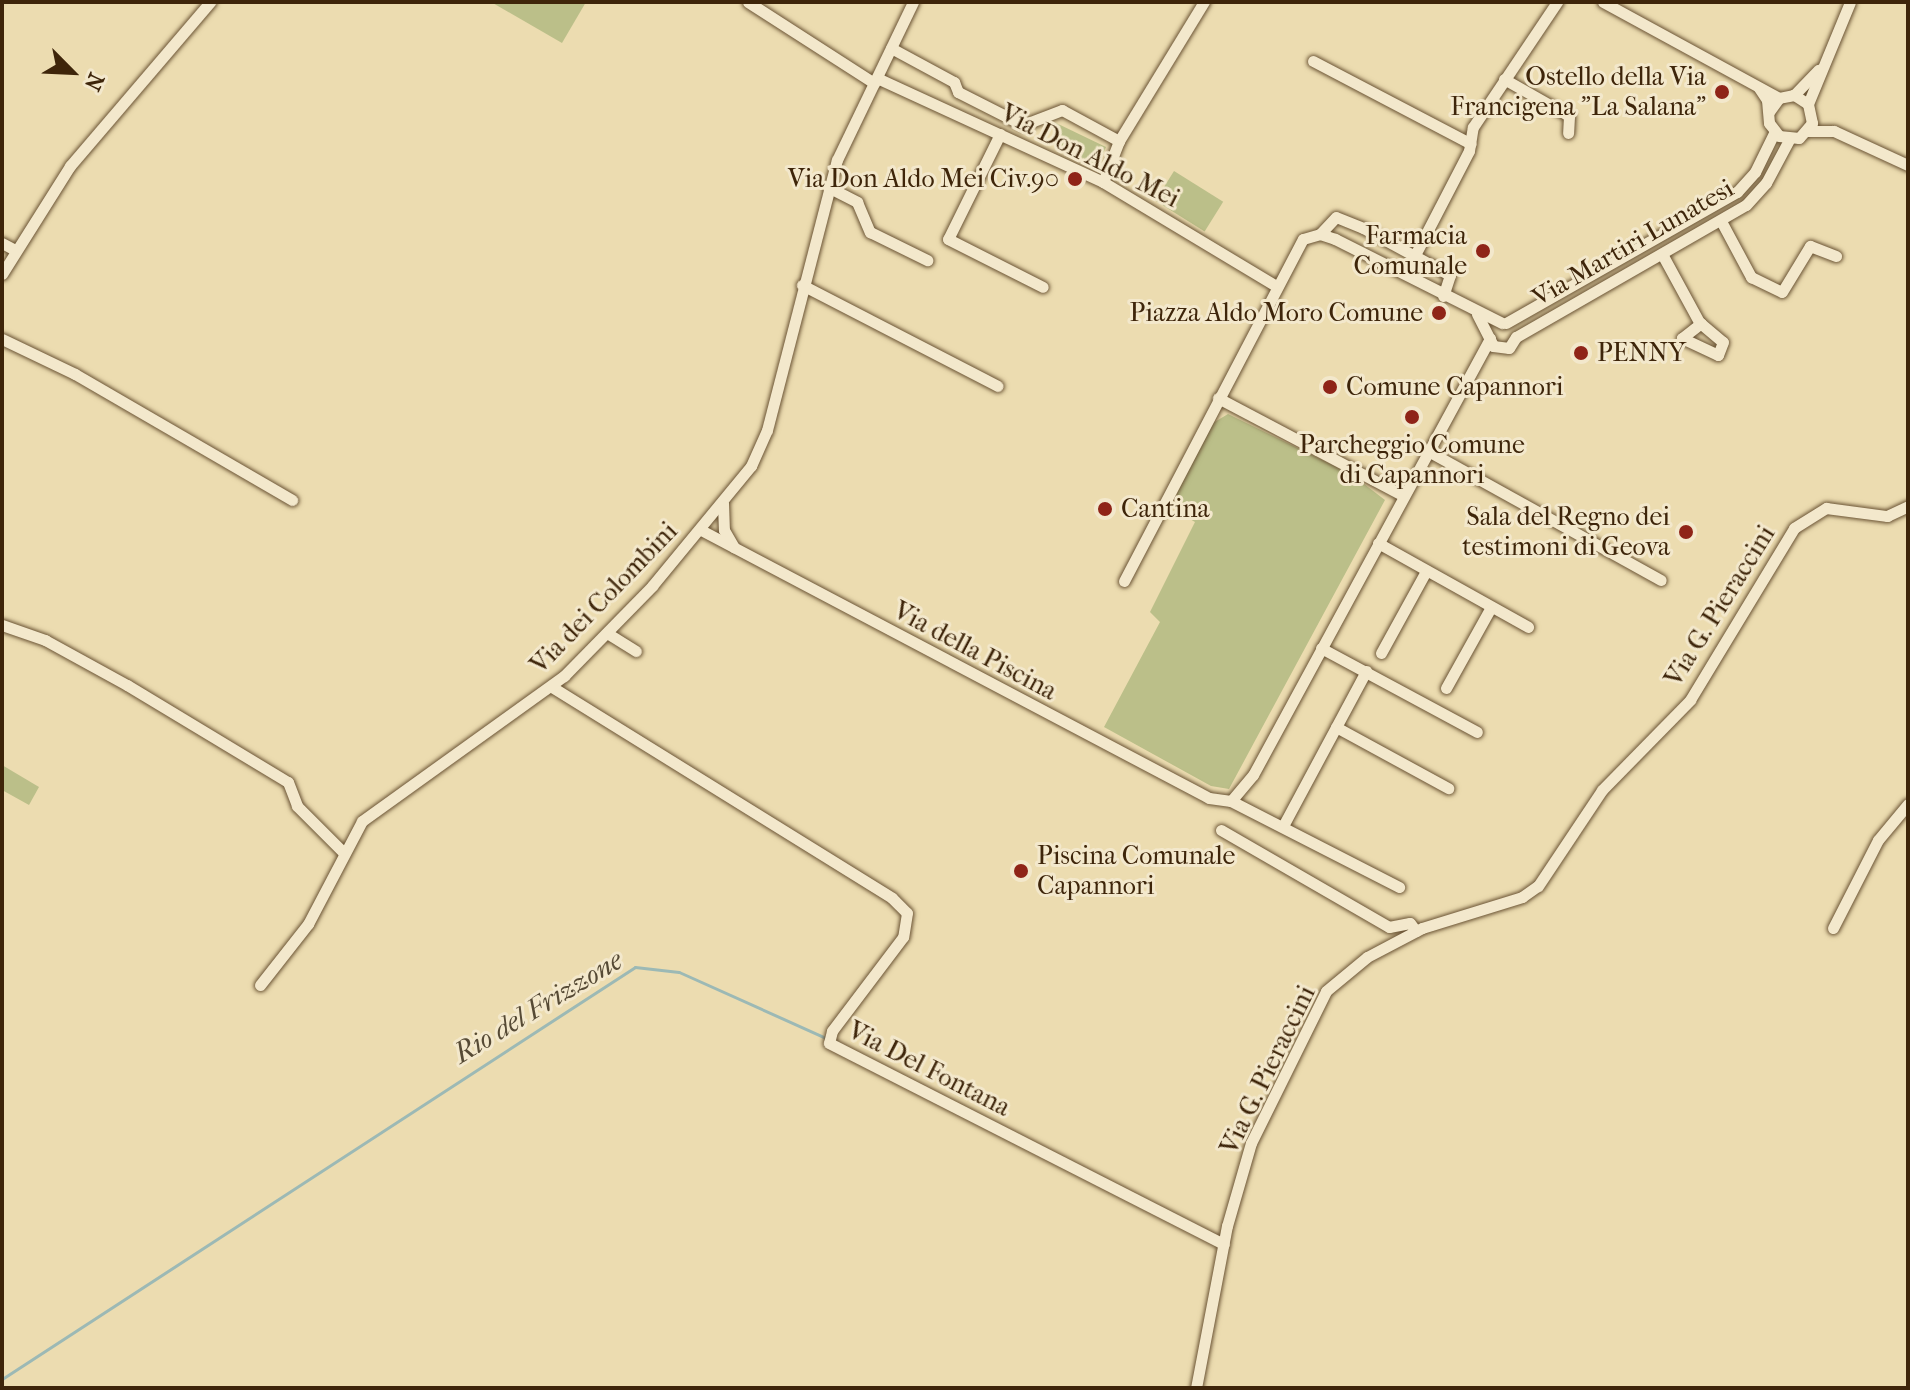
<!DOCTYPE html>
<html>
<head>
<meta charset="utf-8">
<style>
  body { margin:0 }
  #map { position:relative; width:1910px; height:1390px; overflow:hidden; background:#ecdcb0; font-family:"IM FELL French Canon",serif }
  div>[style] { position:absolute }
  .green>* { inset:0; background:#bbbf89; transform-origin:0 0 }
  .stream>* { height:3px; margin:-1.5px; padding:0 1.5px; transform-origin:1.5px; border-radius:1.5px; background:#9cb9b5 }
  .roads { filter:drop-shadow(0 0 2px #6a5334) drop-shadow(0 0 2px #6a5334) }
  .minor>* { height:11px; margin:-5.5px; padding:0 5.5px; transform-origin:5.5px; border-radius:5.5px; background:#f3e8cc }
  .dots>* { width:22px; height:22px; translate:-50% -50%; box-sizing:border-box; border:4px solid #f3e8cc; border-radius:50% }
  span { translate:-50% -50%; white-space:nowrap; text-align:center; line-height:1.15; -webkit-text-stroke:6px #f3e8cc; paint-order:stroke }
  .poi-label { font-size:26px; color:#3e250a }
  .right { translate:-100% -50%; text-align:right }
  .left { translate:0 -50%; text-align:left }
  .street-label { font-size:26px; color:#3e250a }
  .water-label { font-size:28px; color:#564a35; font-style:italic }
  .frame { position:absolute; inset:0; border:4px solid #3e250a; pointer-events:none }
  .north { position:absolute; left:32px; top:32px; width:80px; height:80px; -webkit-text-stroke:6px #f3e8cc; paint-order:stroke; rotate:114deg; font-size:22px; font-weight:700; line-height:32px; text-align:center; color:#3e250a }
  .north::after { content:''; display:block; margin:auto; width:28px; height:36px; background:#3e250a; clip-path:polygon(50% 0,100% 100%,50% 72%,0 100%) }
</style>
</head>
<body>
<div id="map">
  <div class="green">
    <div style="clip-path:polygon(491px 2px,586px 2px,562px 43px)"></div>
    <div style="clip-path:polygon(1054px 122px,1106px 147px,1097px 167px,1063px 150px)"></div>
    <div style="left:1174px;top:171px;width:58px;height:35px;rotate:32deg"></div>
    <div style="clip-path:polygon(1228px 414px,1351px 474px,1385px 500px,1229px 789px,1211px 786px,1104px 727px,1160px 622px,1150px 612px,1195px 522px,1176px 511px,1177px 493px,1213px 423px)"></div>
    <div style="clip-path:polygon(2px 765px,39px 787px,29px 805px,2px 790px)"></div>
  </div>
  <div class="stream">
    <div style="left:2px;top:1379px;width:755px;rotate:-33.06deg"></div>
    <div style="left:635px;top:967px;width:44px;rotate:6.5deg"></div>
    <div style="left:679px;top:972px;width:163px;rotate:24.2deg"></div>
  </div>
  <div class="roads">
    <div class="minor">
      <div style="left:748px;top:2px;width:150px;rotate:32.7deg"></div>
      <div style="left:1603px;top:2px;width:200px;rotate:28.6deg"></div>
      <div style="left:891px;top:48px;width:72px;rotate:28.4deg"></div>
      <div style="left:954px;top:82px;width:11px;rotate:68deg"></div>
      <div style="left:958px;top:92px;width:73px;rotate:26.9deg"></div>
      <div style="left:1023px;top:125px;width:42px;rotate:-21deg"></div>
      <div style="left:1062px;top:110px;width:65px;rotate:28.5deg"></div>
      <div style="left:1313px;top:61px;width:178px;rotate:27.7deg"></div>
      <div style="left:877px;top:78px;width:249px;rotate:24.7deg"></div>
      <div style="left:1103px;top:182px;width:202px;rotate:31deg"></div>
      <div style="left:1504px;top:79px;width:75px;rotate:29.6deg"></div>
      <div style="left:1569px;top:116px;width:17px;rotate:93deg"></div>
      <div style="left:1759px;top:88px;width:14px;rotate:56deg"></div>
      <div style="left:1767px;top:100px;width:23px;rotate:85deg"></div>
      <div style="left:1769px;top:123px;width:16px;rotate:52deg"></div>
      <div style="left:1779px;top:136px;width:20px;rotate:6deg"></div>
      <div style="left:1799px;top:138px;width:20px;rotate:-49deg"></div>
      <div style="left:1812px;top:123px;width:19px;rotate:-102deg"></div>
      <div style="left:1808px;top:104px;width:17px;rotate:-147deg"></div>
      <div style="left:1794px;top:95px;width:15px;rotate:169deg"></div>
      <div style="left:1779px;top:98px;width:17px;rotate:126deg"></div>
      <div style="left:1794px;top:95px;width:35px;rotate:-46deg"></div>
      <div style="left:1808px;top:104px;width:110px;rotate:-67.6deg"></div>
      <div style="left:1808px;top:131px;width:26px"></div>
      <div style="left:1834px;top:131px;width:81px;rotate:24.7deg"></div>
      <div style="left:1000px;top:134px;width:117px;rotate:116.3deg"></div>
      <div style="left:948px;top:239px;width:106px;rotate:26.8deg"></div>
      <div style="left:1103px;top:182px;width:44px;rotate:-68.7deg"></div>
      <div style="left:1119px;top:141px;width:163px;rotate:-58.6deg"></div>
      <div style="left:828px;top:187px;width:33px;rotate:27deg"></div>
      <div style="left:857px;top:202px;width:33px;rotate:67deg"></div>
      <div style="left:870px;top:232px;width:64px;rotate:26.2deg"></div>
      <div style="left:1721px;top:221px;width:64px;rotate:61.8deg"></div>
      <div style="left:1751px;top:277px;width:34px;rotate:26deg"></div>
      <div style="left:1782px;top:292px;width:54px;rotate:-58.7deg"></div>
      <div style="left:1810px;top:246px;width:28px;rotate:21deg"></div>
      <div style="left:1320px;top:234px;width:23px;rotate:-47deg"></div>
      <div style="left:1336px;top:217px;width:29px;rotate:22deg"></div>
      <div style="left:1363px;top:228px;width:99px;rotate:28.4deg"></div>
      <div style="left:1450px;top:275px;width:22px;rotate:108deg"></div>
      <div style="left:2px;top:243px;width:15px;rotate:28deg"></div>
      <div style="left:1662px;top:254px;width:77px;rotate:61.4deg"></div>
      <div style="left:1699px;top:322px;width:31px;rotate:40deg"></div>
      <div style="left:1723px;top:342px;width:14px;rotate:111deg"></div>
      <div style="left:1718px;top:355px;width:40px;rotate:-155deg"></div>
      <div style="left:1682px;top:338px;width:24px;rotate:-38deg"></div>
      <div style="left:1415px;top:255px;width:117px;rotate:-62.6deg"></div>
      <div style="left:1469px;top:151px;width:24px;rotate:-81deg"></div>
      <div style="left:1473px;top:127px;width:151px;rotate:-56.1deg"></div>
      <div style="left:2px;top:274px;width:128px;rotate:-57.8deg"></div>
      <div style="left:70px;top:166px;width:216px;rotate:-49.5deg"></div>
      <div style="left:802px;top:285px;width:220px;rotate:27.3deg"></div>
      <div style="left:1477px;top:314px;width:36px;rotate:63deg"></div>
      <div style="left:1493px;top:346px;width:16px;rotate:7deg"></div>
      <div style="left:1509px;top:348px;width:13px;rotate:-58deg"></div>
      <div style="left:1516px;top:337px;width:265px;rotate:-29.9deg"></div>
      <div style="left:1746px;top:205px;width:30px;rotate:-48deg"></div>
      <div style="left:1766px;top:183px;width:49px;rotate:-61.9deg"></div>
      <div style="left:1506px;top:323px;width:266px;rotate:-29.6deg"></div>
      <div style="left:1737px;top:192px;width:27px;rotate:-48deg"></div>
      <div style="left:1755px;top:172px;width:43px;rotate:-64deg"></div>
      <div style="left:2px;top:339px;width:81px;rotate:25.6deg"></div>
      <div style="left:75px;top:374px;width:251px;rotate:30.1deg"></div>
      <div style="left:1218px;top:398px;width:210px;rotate:27.8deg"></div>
      <div style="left:1428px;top:451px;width:266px;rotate:29deg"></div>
      <div style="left:723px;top:503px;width:27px;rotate:88deg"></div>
      <div style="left:724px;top:530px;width:20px;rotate:60deg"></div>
      <div style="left:701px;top:530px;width:574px;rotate:27.81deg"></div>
      <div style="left:1209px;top:798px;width:22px;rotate:8deg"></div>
      <div style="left:1231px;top:801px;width:189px;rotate:27.1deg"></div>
      <div style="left:1378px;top:543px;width:172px;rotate:29.2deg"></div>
      <div style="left:1124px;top:581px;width:386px;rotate:-62.4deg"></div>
      <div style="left:1303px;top:239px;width:18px;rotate:-16deg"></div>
      <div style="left:1320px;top:234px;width:16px;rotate:18deg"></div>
      <div style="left:1335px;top:239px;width:187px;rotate:26.7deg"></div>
      <div style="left:2px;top:625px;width:46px;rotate:19.2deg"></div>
      <div style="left:45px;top:640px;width:94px;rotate:28.8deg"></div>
      <div style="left:127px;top:685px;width:188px;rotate:31.1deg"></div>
      <div style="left:288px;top:782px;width:26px;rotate:69deg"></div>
      <div style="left:297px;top:806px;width:64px;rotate:45deg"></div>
      <div style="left:607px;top:633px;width:34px;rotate:32deg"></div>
      <div style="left:1321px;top:648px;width:177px;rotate:28.3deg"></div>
      <div style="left:1381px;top:653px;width:94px;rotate:-61.2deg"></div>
      <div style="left:552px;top:687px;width:400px;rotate:31.8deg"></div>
      <div style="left:892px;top:898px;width:21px;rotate:45deg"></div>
      <div style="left:907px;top:913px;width:24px;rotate:99deg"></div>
      <div style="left:903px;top:937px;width:118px;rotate:127.1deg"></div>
      <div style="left:832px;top:1031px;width:12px;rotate:104deg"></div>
      <div style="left:829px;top:1043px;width:443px;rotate:27deg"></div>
      <div style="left:1446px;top:688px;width:93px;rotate:-60.9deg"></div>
      <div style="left:1336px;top:727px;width:128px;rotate:28.6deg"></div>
      <div style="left:1231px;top:801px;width:34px;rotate:-50deg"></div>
      <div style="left:1253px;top:775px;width:497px;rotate:-61.5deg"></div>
      <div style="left:1283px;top:826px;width:176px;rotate:-61.8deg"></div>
      <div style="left:1221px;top:830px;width:194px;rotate:30deg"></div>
      <div style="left:1389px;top:927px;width:21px;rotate:-11deg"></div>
      <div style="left:1410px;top:923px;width:10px;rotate:53deg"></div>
      <div style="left:1833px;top:928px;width:99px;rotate:-62.9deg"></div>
      <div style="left:1878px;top:840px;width:47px;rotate:-50.2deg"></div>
      <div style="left:260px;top:985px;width:78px;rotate:-51.8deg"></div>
      <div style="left:308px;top:924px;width:116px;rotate:-62.3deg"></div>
      <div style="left:362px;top:821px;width:249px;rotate:-35.7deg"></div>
      <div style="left:564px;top:676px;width:126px;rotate:-45.6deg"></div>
      <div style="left:652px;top:586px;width:156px;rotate:-50.5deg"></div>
      <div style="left:751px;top:466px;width:39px;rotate:-66deg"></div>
      <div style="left:767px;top:430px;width:279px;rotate:-75.5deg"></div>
      <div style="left:837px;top:160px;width:175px;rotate:-64.3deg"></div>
      <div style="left:1196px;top:1388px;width:165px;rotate:-79.2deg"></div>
      <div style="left:1227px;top:1226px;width:86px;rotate:-73.9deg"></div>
      <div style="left:1251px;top:1143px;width:169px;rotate:-63.7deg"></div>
      <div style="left:1326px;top:991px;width:53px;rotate:-39.7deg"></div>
      <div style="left:1367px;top:957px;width:62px;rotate:-27.8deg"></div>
      <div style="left:1422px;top:928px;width:105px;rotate:-17.2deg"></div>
      <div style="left:1522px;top:897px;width:19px;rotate:-35deg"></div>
      <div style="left:1538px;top:886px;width:115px;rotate:-56.3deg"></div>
      <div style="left:1602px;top:790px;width:126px;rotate:-45.6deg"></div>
      <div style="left:1690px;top:700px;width:201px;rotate:-58.8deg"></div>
      <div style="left:1794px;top:528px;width:38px;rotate:-32deg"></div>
      <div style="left:1826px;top:508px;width:62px;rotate:7.5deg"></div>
      <div style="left:1887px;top:516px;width:23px;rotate:-25deg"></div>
    </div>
  </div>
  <div class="dots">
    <div style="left:1722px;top:92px;background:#8f2418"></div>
    <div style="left:1075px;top:179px;background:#8f2418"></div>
    <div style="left:1483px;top:251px;background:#8f2418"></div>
    <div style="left:1439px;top:313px;background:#8f2418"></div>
    <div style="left:1581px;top:353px;background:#8f2418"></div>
    <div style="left:1330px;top:387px;background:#8f2418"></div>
    <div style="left:1412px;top:417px;background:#8f2418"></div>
    <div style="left:1105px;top:509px;background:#8f2418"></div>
    <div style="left:1686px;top:532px;background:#8f2418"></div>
    <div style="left:1021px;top:871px;background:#8f2418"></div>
  </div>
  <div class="poi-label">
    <span class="right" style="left:1706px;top:92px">Ostello della Via<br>Francigena "La Salana"</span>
    <span class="right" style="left:1059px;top:179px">Via Don Aldo Mei Civ.90</span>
    <span class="right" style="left:1467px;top:251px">Farmacia<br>Comunale</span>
    <span class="right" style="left:1423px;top:313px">Piazza Aldo Moro Comune</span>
    <span class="left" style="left:1597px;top:353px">PENNY</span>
    <span class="left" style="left:1346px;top:387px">Comune Capannori</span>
    <span style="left:1412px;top:460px">Parcheggio Comune<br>di Capannori</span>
    <span class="left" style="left:1121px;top:509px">Cantina</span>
    <span class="right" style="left:1670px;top:532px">Sala del Regno dei<br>testimoni di Geova</span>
    <span class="left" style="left:1037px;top:871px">Piscina Comunale<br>Capannori</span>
  </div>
  <div class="street-label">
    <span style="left:1090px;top:156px;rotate:27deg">Via Don Aldo Mei</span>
    <span style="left:1633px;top:243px;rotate:-30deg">Via Martiri Lunatesi</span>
    <span style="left:604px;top:598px;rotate:-46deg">Via dei Colombini</span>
    <span style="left:1720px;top:606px;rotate:-58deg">Via G. Pieraccini</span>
    <span style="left:975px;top:651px;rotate:28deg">Via della Piscina</span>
    <span style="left:929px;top:1069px;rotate:27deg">Via Del Fontana</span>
    <span style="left:1268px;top:1070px;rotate:-64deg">Via G. Pieraccini</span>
  </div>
  <div class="water-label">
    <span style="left:538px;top:1007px;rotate:-31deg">Rio del Frizzone</span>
  </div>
  <div class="frame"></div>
  <div class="north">N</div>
</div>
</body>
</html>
